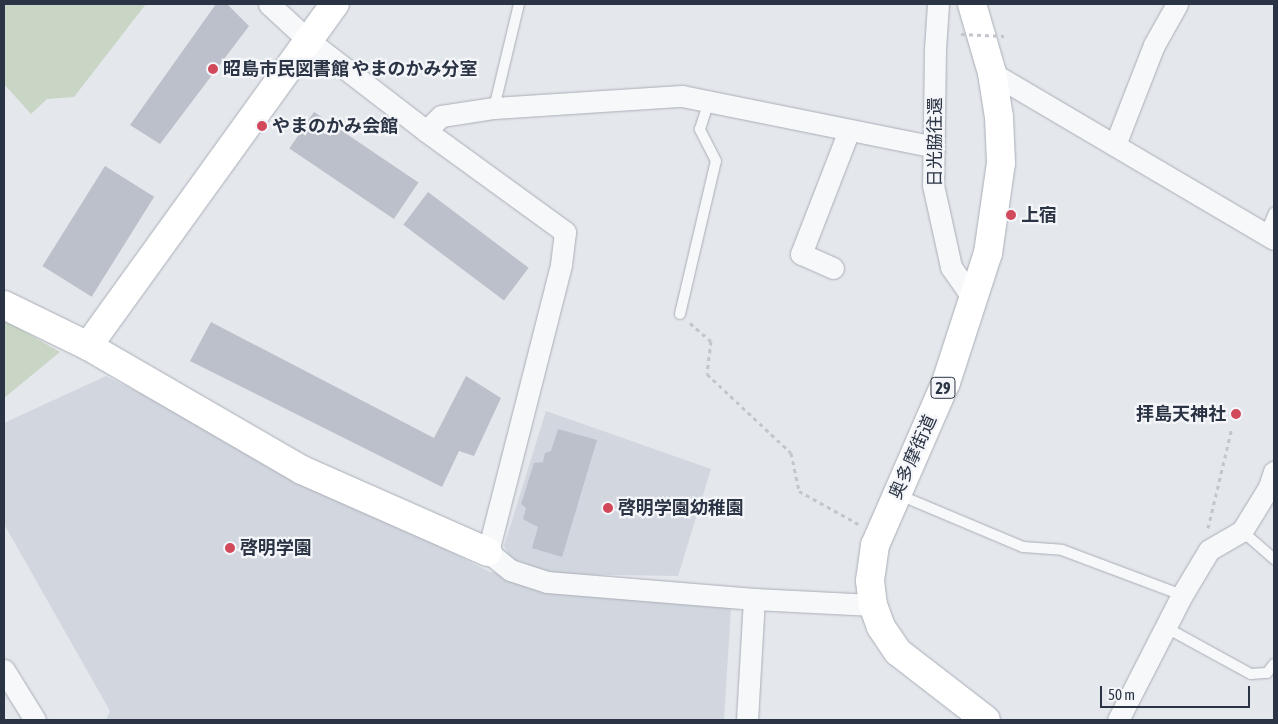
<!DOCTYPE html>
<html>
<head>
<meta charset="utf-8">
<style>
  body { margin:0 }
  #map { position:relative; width:1278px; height:724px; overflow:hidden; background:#e4e7ec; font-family:"Asap Condensed","Noto Sans JP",sans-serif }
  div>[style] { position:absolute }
  .built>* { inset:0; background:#d2d6de }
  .green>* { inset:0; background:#c9d6c5 }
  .building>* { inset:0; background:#bbc0ca; transform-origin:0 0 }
  .path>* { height:3px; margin-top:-1.5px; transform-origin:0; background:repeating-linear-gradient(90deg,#c2c5cb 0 4px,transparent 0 8px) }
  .roads { filter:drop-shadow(0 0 1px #a9aeb7) drop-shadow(0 0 1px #a9aeb7) }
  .lane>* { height:10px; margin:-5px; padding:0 5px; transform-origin:5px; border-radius:5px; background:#f7f8fa }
  .street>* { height:21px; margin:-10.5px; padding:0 10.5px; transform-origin:10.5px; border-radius:10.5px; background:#f7f8fa }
  .secondary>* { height:28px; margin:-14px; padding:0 14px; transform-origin:14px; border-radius:14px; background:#fff }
  .primary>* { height:28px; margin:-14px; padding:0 14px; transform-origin:14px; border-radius:14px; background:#fff }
  .path-bridge>* { height:3px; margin-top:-1.5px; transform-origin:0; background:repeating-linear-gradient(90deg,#c2c5cb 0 4px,transparent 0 8px) }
  .dots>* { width:14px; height:14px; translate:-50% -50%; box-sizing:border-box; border:2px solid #f4f6f9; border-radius:50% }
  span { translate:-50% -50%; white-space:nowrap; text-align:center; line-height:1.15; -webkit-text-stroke:4.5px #f4f6f9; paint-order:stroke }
  .shield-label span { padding:1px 4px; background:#f4f6f9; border:1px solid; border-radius:4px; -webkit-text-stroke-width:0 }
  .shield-label { font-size:16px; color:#2b3445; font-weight:700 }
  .poi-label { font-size:18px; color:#2b3445; font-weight:700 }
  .left { translate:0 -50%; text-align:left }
  .right { translate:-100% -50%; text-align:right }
  .street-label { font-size:18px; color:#2b3445 }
  .frame { position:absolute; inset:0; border:5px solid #2b3445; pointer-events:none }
  .scale { position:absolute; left:1100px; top:686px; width:150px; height:22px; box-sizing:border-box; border:2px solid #2b3445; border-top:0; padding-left:6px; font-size:15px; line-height:18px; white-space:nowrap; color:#2b3445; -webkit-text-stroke:4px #f4f6f9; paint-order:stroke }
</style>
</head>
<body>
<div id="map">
  <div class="built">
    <div style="clip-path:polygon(106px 376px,490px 572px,731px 607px,724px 720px,106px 720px,110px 711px,4px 524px,4px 423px)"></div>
    <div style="clip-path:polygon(546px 411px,711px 469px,678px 576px,554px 574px,510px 558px,504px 546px)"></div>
  </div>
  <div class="green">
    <div style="clip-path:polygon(4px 4px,146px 4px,74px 97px,47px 99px,31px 114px,4px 84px)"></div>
    <div style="clip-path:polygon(4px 320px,60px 352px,4px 398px)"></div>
  </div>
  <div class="building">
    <div style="clip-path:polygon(216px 4px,227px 4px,249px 26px,160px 144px,130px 125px)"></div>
    <div style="left:314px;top:112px;width:126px;height:44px;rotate:34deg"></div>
    <div style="left:105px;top:166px;width:58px;height:118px;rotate:32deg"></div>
    <div style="left:428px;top:192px;width:126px;height:41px;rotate:37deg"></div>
    <div style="clip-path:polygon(211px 322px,434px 438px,466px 376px,501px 398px,474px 456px,459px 451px,442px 487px,190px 361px)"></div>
    <div style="clip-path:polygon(558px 429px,597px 440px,562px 557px,532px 548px,538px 527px,523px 519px,526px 508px,521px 504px,534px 463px,543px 462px,545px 453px,551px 451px)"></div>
  </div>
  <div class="path">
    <div style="left:690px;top:323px;width:28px;rotate:41deg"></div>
    <div style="left:711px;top:341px;width:33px;rotate:97deg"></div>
    <div style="left:707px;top:374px;width:115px;rotate:43.2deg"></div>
    <div style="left:791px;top:453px;width:39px;rotate:78deg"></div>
    <div style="left:799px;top:491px;width:70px;rotate:29.1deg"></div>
    <div style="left:1208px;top:528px;width:104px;rotate:-76.6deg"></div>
  </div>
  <div class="roads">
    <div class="lane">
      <div style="left:494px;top:108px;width:107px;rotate:-76.5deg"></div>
      <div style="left:1265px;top:234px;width:23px;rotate:-67deg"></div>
      <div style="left:680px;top:314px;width:157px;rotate:-76.8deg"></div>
      <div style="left:716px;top:161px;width:36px;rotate:-117deg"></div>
      <div style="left:700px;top:129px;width:29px;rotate:-72deg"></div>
      <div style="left:897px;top:494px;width:137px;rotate:22.8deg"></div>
      <div style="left:1023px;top:547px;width:39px;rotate:4deg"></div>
      <div style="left:1062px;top:550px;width:128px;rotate:20.6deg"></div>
      <div style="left:1242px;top:531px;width:43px;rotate:41.2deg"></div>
      <div style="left:1165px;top:627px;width:98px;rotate:28.7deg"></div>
      <div style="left:1251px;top:674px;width:16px;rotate:-4deg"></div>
      <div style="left:1267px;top:673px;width:11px;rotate:-52deg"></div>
    </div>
    <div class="street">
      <div style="left:269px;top:4px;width:53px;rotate:42.7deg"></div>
      <div style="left:308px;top:40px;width:149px;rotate:37.6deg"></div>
      <div style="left:426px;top:131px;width:172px;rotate:36deg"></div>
      <div style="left:565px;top:232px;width:33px;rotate:97deg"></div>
      <div style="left:561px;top:265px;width:296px;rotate:104.3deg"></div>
      <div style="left:488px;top:552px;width:28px;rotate:39deg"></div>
      <div style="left:510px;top:570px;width:39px;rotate:18deg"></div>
      <div style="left:547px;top:582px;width:208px;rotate:4.7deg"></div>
      <div style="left:754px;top:599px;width:119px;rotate:2.9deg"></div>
      <div style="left:938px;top:4px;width:45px;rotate:93.8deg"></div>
      <div style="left:935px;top:49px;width:136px;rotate:90.8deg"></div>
      <div style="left:933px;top:185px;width:84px;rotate:77.6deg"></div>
      <div style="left:951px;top:267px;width:40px;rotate:55.1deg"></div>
      <div style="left:992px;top:73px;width:327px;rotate:30.5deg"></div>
      <div style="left:426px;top:131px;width:21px;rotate:-45deg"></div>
      <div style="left:441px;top:116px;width:54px;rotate:-8.6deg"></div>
      <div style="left:494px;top:108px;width:188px;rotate:-3.7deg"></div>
      <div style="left:682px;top:96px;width:257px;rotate:11.4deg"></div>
      <div style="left:1115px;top:145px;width:107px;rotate:-68.7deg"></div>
      <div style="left:1154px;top:45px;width:47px;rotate:-60.7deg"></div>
      <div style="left:833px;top:268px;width:35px;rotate:-156deg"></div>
      <div style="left:801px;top:254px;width:133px;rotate:-68.8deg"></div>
      <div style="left:4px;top:670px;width:59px;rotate:58.2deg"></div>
      <div style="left:747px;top:720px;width:121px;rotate:-86.7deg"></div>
      <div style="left:1118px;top:720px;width:140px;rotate:-62.9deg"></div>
      <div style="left:1182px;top:595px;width:52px;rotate:-59deg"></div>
      <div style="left:1209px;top:550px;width:38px;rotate:-30deg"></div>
      <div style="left:1242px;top:531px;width:52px;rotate:-58.5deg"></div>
      <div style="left:1269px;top:487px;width:16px;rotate:-72deg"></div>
    </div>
    <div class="secondary">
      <div style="left:4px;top:305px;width:93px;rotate:26deg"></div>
      <div style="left:88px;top:346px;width:247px;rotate:30.1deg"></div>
      <div style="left:302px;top:470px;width:203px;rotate:23.8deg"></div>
      <div style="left:88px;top:346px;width:422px;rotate:-54.2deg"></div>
    </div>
    <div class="primary">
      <div style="left:972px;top:4px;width:72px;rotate:73.8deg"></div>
      <div style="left:992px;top:73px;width:45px;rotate:81deg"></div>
      <div style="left:999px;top:117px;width:46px;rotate:87.5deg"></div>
      <div style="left:1001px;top:163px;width:91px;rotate:98.2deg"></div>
      <div style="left:988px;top:253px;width:136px;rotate:108deg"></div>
      <div style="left:946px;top:382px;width:178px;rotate:113.5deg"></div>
      <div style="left:875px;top:545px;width:36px;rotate:98deg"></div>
      <div style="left:870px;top:581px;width:24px;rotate:83deg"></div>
      <div style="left:873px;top:605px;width:23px;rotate:70deg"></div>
      <div style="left:881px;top:627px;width:30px;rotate:56deg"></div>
      <div style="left:898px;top:652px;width:111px;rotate:37.7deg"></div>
    </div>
  </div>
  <div class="path-bridge">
    <div style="left:961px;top:34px;width:43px;rotate:2.7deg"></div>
  </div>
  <div class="dots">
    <div style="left:213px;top:69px;background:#d1495b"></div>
    <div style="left:262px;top:126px;background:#d1495b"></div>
    <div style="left:1011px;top:215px;background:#d1495b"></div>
    <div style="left:1236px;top:414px;background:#d1495b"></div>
    <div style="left:608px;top:508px;background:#d1495b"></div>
    <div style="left:230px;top:548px;background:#d1495b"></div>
  </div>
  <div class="shield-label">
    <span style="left:943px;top:388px">29</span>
  </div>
  <div class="poi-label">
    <span class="left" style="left:223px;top:69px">昭島市民図書館 やまのかみ分室</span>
    <span class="left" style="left:272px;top:126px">やまのかみ会館</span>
    <span class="left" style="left:1021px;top:215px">上宿</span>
    <span class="right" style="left:1226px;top:414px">拝島天神社</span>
    <span class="left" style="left:618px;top:508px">啓明学園幼稚園</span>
    <span class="left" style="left:240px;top:548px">啓明学園</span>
  </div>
  <div class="street-label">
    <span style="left:935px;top:142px;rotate:-90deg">日光脇往還</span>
    <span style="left:913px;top:457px;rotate:-66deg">奥多摩街道</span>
  </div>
  <div class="frame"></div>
  <div class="scale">50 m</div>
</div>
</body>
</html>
